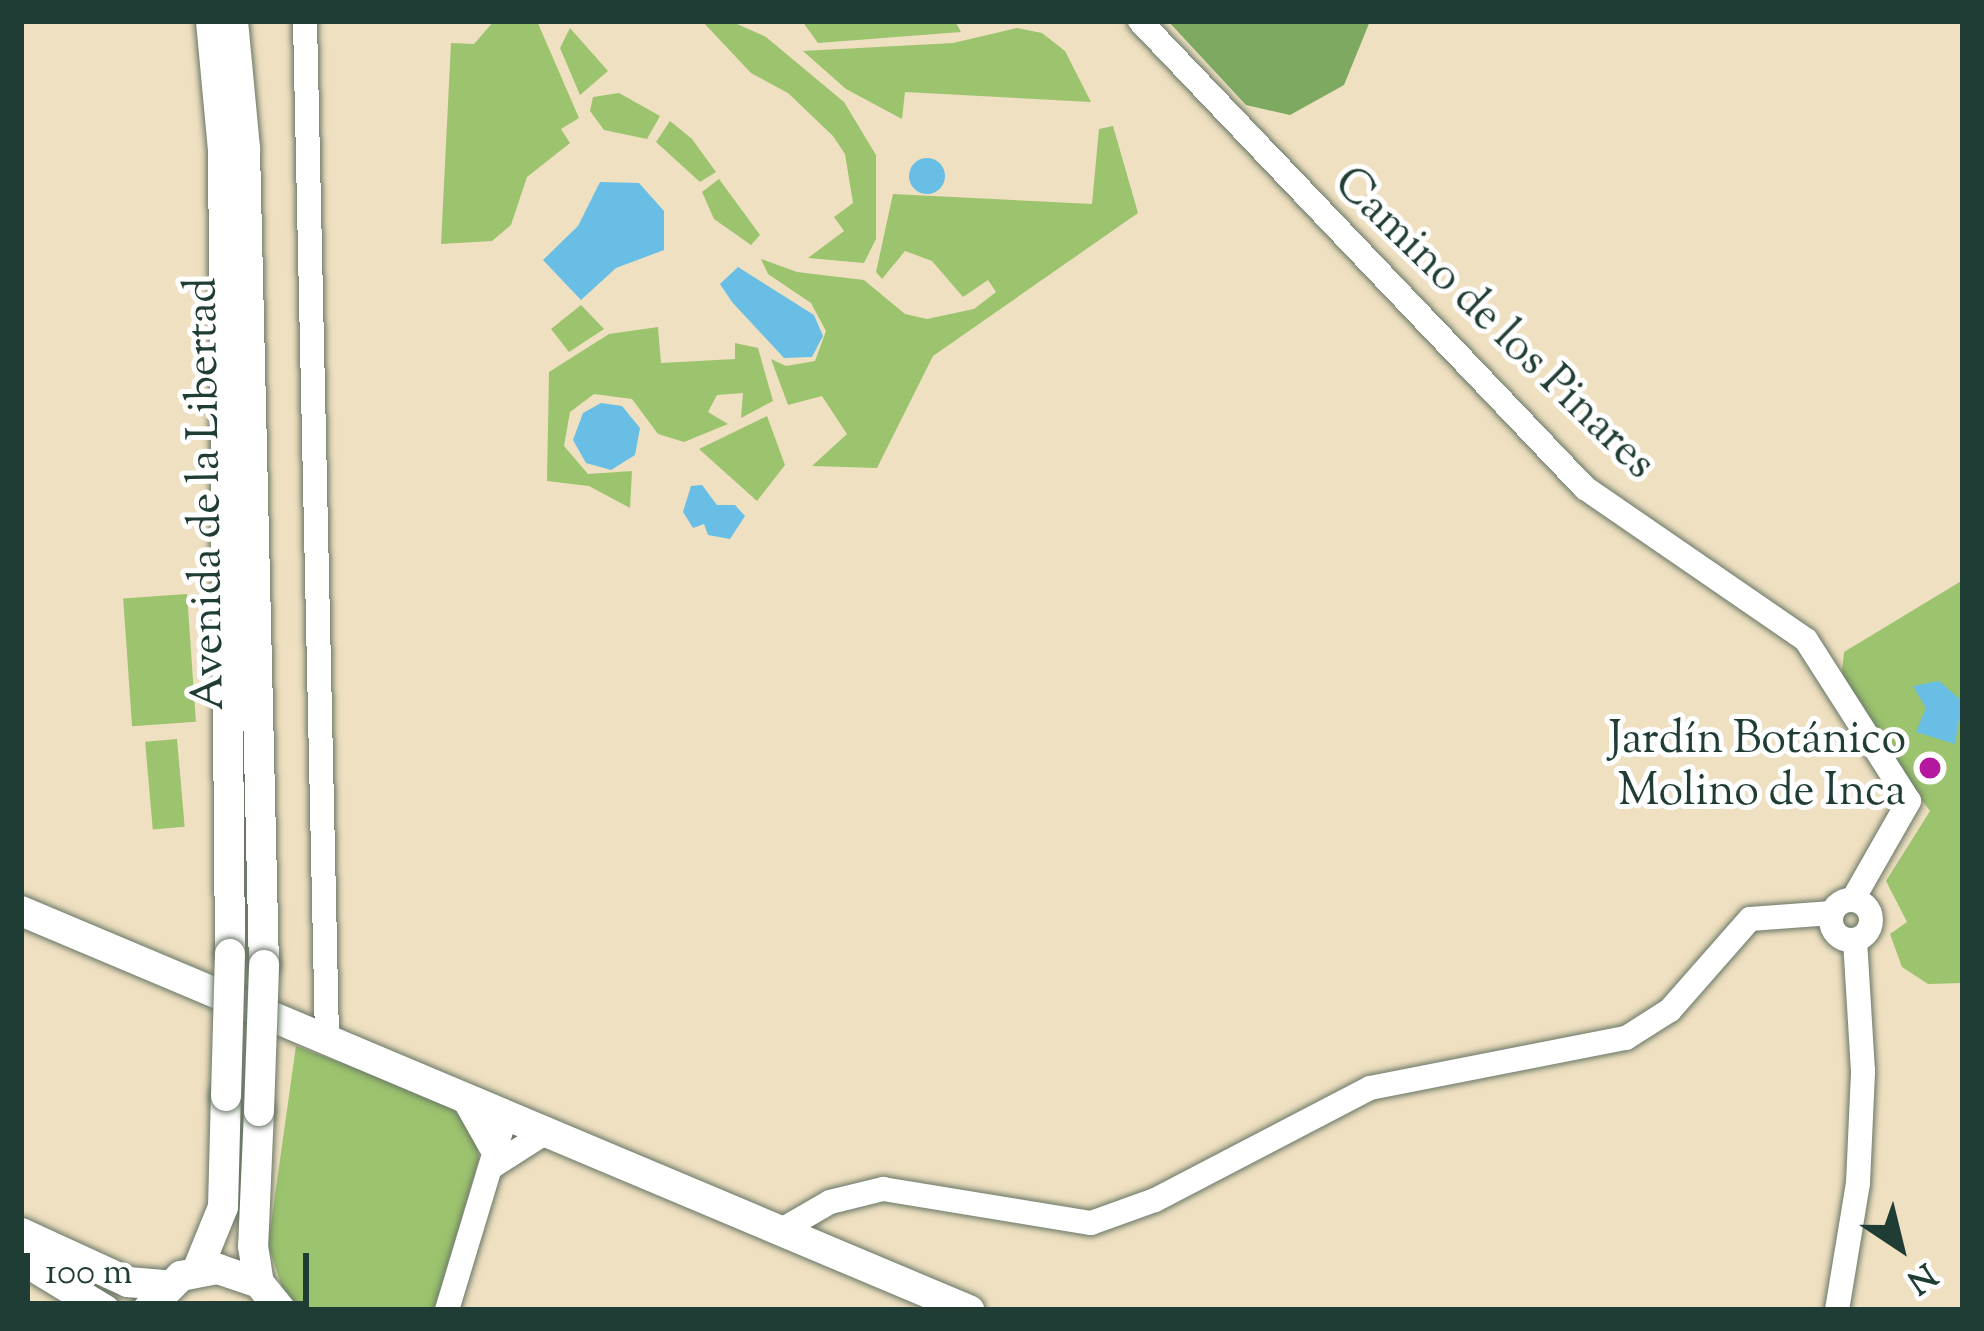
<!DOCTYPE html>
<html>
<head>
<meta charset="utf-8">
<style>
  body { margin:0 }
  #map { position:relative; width:1984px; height:1331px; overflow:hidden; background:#efe0c1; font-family:"Sorts Mill Goudy",serif }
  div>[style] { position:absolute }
  .green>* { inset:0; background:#9cc36e; transform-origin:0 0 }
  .forest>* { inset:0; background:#7da961 }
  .water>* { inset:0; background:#68bee4 }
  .round { border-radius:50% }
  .roads { filter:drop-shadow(0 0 3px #687665) drop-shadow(0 0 3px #687665) }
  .minor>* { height:24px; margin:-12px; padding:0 12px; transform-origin:12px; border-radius:12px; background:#fff }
  .minor>.ring { margin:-12px; padding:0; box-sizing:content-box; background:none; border:24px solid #fff; border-radius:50% }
  .major>* { height:30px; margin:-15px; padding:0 15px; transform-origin:15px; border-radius:15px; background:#fff }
  .bridges { filter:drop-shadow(0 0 3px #687665) drop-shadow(0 0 3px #687665) }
  .major-bridge>* { height:30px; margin:-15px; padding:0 15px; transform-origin:15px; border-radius:15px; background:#fff }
  .dots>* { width:33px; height:33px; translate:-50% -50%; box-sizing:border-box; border:6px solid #fff; border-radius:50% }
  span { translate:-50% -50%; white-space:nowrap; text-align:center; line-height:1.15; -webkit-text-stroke:10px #fff; paint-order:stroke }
  .street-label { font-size:45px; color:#1f3d34 }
  .poi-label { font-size:45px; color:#1f3d34 }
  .right { translate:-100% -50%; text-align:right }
  .frame { position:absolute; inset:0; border:24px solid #1f3d34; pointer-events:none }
  .north { position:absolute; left:1840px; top:1187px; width:120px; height:120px; -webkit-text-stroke:9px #fff; paint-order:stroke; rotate:145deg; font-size:33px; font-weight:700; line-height:48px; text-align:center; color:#1f3d34 }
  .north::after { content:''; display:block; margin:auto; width:42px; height:54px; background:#1f3d34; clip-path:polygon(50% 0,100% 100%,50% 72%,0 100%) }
  .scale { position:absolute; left:24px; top:1253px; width:285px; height:54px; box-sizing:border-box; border:6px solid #1f3d34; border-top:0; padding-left:15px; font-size:36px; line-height:42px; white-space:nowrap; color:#1f3d34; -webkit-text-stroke:9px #fff; paint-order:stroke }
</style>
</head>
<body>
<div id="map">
  <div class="green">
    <div style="clip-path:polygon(494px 21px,537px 21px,579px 118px,561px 129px,570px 143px,527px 177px,511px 225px,492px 241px,441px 244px,451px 43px,474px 44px)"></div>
    <div style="clip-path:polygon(702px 21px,737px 24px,766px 37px,844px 102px,876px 155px,876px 239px,864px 263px,808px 258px,844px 231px,834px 217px,853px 203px,845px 154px,833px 136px,788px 93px,751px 73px)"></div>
    <div style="clip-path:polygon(802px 21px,955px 21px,961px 32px,818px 43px)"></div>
    <div style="clip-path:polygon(570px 28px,608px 71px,580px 95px,560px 48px)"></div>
    <div style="clip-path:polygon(1017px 28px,1042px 33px,1065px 51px,1091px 102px,905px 92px,902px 119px,846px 89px,803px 51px,953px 43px)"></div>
    <div style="clip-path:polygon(619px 93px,660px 116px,647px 139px,604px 130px,590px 111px,593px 97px)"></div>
    <div style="clip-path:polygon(670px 121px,692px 139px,716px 172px,700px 182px,656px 142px)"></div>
    <div style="clip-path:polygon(1113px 126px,1138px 213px,933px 356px,877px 468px,812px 466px,847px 434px,822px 396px,788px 405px,771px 359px,786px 366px,815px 361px,826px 331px,811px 303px,768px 274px,761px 259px,797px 272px,864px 280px,905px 314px,927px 319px,974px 309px,996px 292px,988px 280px,963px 297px,932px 261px,905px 251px,882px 279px,876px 272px,893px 194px,1092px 204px,1099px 129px)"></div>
    <div style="clip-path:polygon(719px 179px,760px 235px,751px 245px,714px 219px,702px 192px)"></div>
    <div style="clip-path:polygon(581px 305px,604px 329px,569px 352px,551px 329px)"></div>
    <div style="clip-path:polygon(658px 327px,661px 363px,735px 359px,735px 343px,758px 348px,773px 401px,741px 418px,743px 393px,717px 395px,708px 412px,728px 424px,684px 442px,658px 434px,632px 399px,594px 394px,570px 412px,564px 446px,588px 474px,632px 471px,630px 508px,589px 486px,547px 481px,549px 372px,609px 334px)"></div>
    <div style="clip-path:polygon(767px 416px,785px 465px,757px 501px,699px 449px)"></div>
    <div style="clip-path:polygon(1963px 580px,1963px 983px,1928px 984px,1902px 967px,1890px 934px,1907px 922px,1886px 881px,1930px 811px,1865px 725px,1842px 672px,1844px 652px)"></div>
    <div style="left:187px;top:594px;width:128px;height:64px;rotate:86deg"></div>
    <div style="left:177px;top:739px;width:88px;height:32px;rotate:85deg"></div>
    <div style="clip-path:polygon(296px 1046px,453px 1105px,473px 1124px,479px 1159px,434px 1310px,290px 1310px,268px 1245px)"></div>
  </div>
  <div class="forest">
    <div style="clip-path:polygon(1168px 21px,1370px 21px,1344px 85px,1290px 115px,1246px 105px)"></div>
  </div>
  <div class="water">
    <div class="round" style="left:909px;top:158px;width:36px;height:36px"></div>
    <div style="clip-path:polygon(600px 182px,639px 183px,664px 211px,664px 250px,616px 268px,581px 300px,543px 260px,578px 226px)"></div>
    <div style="clip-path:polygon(738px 267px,814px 315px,823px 336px,812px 357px,784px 358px,732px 302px,720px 284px)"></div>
    <div style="clip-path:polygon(601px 403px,622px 406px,640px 428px,635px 455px,611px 470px,586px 463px,573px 440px,583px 413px)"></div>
    <div style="clip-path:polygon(702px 485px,717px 505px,735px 505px,745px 516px,730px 539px,708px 535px,704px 524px,693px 528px,683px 512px,691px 486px)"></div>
    <div style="clip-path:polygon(1939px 681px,1962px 701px,1955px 744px,1916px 732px,1926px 708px,1913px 686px)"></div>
  </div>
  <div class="roads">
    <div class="minor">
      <div style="left:305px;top:21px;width:1020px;rotate:88.76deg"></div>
      <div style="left:1140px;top:21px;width:645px;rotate:46.38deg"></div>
      <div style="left:1585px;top:488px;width:268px;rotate:34.5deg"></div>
      <div style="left:1806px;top:640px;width:191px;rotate:57.4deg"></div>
      <div style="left:1909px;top:801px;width:113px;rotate:119.7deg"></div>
      <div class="ring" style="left:1831px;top:900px;width:16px;height:16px"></div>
      <div style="left:462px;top:1096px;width:63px;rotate:60.6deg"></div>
      <div style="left:490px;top:1168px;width:67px;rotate:-32.7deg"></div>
      <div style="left:780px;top:1231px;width:58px;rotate:-30.1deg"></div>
      <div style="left:830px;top:1202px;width:55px;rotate:-13.8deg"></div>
      <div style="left:883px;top:1189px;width:211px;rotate:9.3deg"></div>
      <div style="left:1091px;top:1223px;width:68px;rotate:-19.8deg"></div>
      <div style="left:1155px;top:1200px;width:242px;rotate:-27.5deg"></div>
      <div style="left:1370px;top:1088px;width:261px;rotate:-11.1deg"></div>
      <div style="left:1626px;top:1038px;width:52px;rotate:-32.5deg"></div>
      <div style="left:1670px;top:1010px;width:121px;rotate:-48.7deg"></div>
      <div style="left:1750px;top:919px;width:82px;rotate:-4.2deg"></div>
      <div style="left:447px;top:1310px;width:205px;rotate:-73.2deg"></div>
      <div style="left:1837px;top:1310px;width:129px;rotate:-80.6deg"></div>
      <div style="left:1858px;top:1183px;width:112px;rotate:-87.4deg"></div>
      <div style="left:1863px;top:1071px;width:131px;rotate:-93.5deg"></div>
    </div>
    <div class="major">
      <div style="left:211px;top:21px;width:130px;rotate:84.7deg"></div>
      <div style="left:223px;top:150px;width:804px;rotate:89.5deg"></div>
      <div style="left:233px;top:21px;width:129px;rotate:84.6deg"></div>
      <div style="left:245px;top:149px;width:816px;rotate:88.67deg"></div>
      <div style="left:21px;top:911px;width:1029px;rotate:22.83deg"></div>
      <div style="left:259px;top:1111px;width:135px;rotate:92.5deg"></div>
      <div style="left:253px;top:1246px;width:37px;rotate:81deg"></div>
      <div style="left:21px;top:1233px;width:118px;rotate:24.6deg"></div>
      <div style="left:128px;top:1282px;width:38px;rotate:5deg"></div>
      <div style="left:21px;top:1259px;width:98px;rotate:31.3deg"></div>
      <div style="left:197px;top:1271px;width:69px;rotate:-67.9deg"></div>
      <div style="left:223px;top:1207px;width:111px;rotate:-88.5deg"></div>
      <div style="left:147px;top:1310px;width:48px;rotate:-45deg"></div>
      <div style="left:181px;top:1276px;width:38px;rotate:-11deg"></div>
      <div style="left:218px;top:1269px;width:43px;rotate:18.9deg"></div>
      <div style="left:259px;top:1283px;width:35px;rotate:51deg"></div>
    </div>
  </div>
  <div class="bridges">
    <div class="major-bridge">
      <div style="left:226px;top:1096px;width:142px;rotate:-88.4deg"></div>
      <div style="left:259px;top:1111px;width:146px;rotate:-88deg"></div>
    </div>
  </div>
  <div class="dots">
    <div style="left:1930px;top:768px;background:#b5179e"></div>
  </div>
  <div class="street-label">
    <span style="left:1493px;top:325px;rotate:44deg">Camino de los Pinares</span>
    <span style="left:208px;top:494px;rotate:-91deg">Avenida de la Libertad</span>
  </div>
  <div class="poi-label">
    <span class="right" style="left:1906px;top:768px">Jardín Botánico<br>Molino de Inca</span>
  </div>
  <div class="frame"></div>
  <div class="north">N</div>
  <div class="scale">100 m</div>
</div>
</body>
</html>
